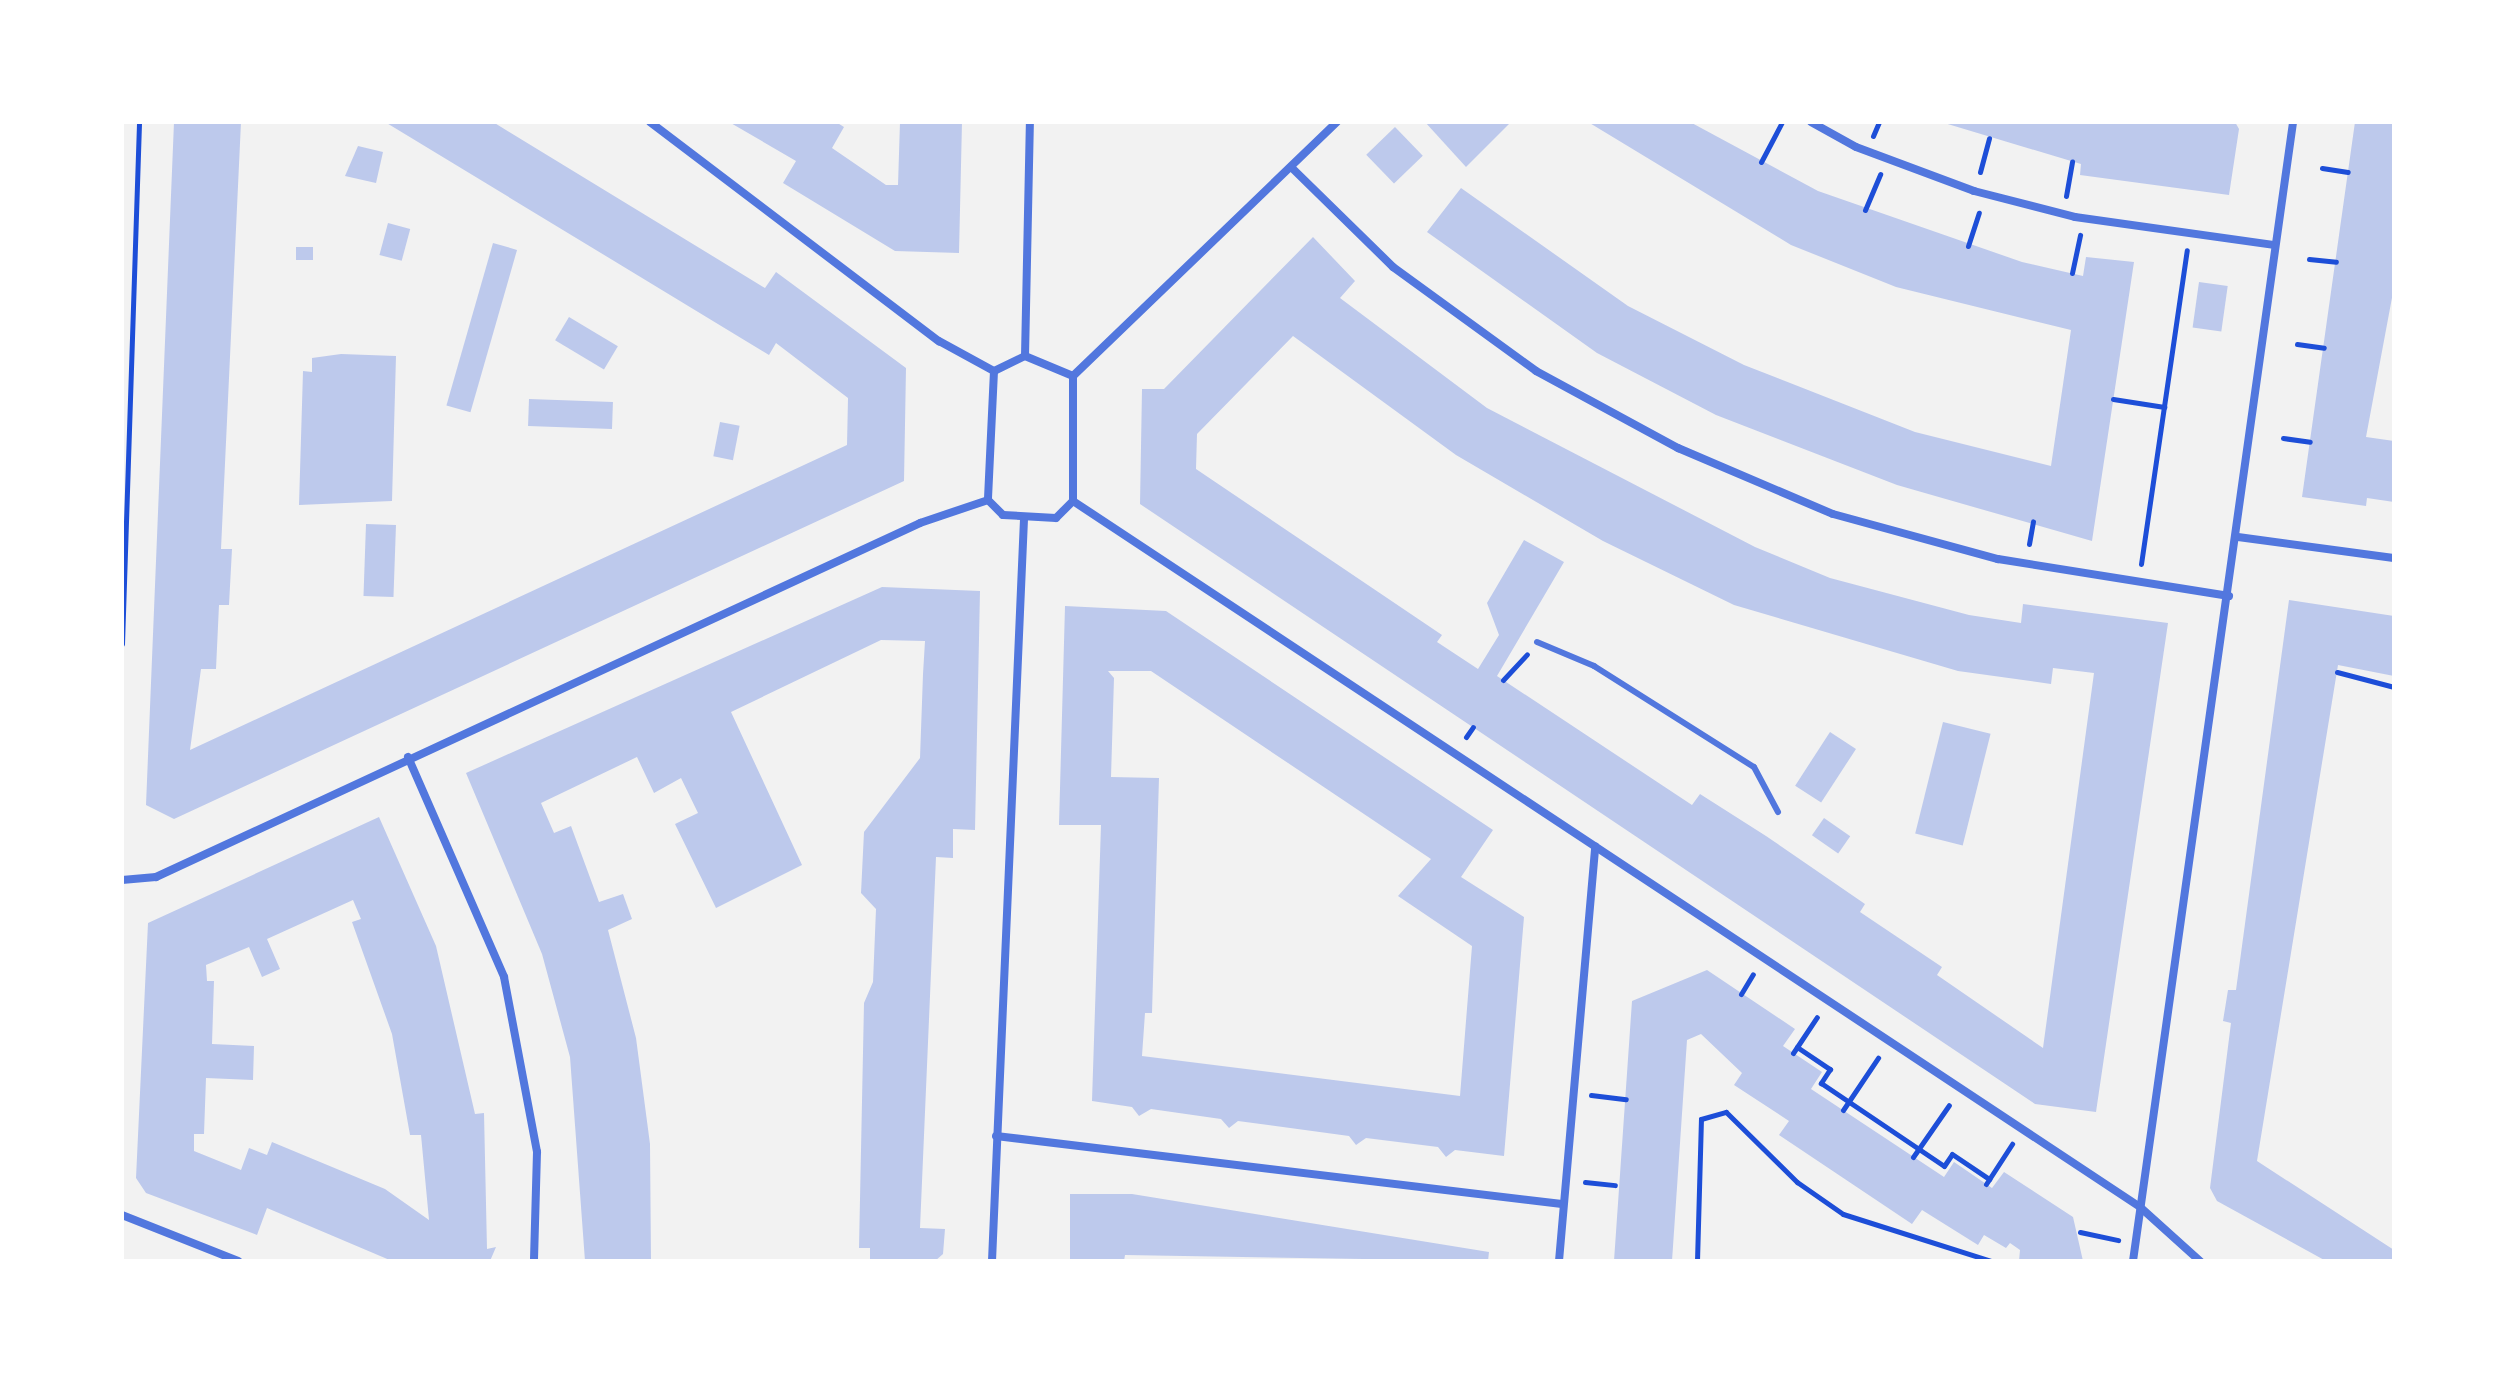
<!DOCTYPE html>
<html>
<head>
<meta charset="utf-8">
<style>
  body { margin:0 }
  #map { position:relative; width:2516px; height:1383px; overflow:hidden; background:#f2f2f2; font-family:Barlow,sans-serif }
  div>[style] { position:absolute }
  .building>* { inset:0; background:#bdc9ec; transform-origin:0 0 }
  .path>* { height:5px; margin:-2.5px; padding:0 2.5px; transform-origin:2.5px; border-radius:2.5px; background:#1d4ed8 }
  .service>* { height:6px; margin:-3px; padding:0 3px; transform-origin:3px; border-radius:3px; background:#5277de }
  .minor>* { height:8px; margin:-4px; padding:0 4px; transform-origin:4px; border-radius:4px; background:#5277de }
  span { translate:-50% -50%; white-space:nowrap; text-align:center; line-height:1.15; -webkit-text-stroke:8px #fff; paint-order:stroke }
  .frame { position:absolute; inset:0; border:124px solid #fff; pointer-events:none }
</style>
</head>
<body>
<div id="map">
  <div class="building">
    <div style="clip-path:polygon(174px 122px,241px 122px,221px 549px,232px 549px,229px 605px,219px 605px,216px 669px,201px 669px,190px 750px,847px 445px,848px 398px,776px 343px,769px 355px,385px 122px,493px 122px,765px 288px,776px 272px,906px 368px,904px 481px,174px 819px,146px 805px)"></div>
    <div style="clip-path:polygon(729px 122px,836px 122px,844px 127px,832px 148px,886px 185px,898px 185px,900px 122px,962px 122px,959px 253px,895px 251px,783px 183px,796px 161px)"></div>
    <div style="clip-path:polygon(1425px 122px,1511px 122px,1466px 167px)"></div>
    <div style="clip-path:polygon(1588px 122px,1690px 122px,1818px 191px,2022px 262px,2083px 276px,2086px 257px,2134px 262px,2092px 541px,1897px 485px,1716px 415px,1597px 353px,1427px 232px,1461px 188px,1628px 306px,1744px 365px,1915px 432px,2051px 466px,2071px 330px,1896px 287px,1791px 245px)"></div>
    <div style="clip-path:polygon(1941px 122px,2235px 122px,2239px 129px,2229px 195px,2080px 175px,2081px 164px)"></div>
    <div style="clip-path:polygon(2355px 122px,2394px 122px,2394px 287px,2366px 437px,2394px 441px,2394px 502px,2367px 498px,2366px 506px,2302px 497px)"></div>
    <div style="left:1395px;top:127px;width:40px;height:40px;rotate:46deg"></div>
    <div style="clip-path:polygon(358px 146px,383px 152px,376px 183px,345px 176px)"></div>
    <div style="left:388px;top:223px;width:23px;height:33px;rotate:15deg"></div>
    <div style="clip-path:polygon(evenodd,1313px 237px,1355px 281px,1340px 298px,1487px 408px,1755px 547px,1830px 578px,1969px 615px,2021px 623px,2023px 604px,2168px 623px,2096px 1112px,2035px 1104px,1140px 504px,1142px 389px,1164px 389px,1313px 237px,1293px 336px,1456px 455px,1603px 541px,1734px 605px,1958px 671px,2051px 684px,2053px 668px,2094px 673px,2043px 1048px,1937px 975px,1942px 967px,1860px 912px,1865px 904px,1766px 836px,1700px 794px,1692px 805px,1497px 676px,1564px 562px,1524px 540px,1487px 603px,1499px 635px,1478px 669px,1437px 642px,1442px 635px,1196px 469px,1197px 434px,1293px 336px)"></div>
    <div style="left:493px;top:243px;width:25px;height:169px;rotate:16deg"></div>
    <div style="left:313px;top:247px;width:13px;height:17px;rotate:90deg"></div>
    <div style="left:2199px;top:282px;width:29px;height:46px;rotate:8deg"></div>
    <div style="left:569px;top:317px;width:57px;height:27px;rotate:31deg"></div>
    <div style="clip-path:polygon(341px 354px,396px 356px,392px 501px,299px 505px,303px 371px,312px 372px,312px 358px)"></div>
    <div style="left:529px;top:399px;width:84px;height:27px;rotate:2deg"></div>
    <div style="left:720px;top:422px;width:20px;height:35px;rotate:11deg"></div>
    <div style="left:366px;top:524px;width:30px;height:72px;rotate:2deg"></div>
    <div style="clip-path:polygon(882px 587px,980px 591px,975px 830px,953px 829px,953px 858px,936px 857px,920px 1228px,945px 1229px,943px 1254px,935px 1261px,870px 1261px,870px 1248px,859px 1248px,864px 1003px,873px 982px,876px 909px,861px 893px,864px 832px,920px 758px,923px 674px,925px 641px,881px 640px,731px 712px,802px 865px,716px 908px,675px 824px,698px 813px,681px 778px,654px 793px,637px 757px,541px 803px,554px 833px,571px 826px,599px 902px,623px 894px,632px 919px,608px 930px,636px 1038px,650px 1144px,651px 1261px,585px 1261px,570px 1057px,542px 954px,466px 773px)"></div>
    <div style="clip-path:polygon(2289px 600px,2394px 616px,2394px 676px,2338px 665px,2257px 1161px,2394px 1250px,2394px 1261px,2326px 1261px,2217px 1201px,2210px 1188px,2231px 1023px,2223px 1021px,2228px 990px,2236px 990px)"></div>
    <div style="clip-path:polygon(evenodd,1065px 606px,1166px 611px,1493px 830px,1461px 877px,1524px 917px,1504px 1156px,1455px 1150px,1446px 1157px,1438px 1147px,1366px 1138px,1356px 1145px,1349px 1136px,1238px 1121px,1229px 1128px,1221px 1119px,1151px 1109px,1139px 1116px,1132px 1107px,1092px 1101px,1101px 825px,1059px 825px,1065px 606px,1108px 671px,1151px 671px,1431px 859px,1398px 896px,1472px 946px,1460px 1096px,1142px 1056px,1145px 1013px,1152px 1013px,1159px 778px,1111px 777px,1114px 678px,1108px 671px)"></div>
    <div style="left:1943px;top:722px;width:49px;height:115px;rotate:14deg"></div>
    <div style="left:1830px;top:732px;width:31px;height:64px;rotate:33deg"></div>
    <div style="clip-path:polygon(evenodd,379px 817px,436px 946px,475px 1114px,484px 1113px,487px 1249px,496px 1247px,490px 1261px,392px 1261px,267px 1208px,257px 1235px,146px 1193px,136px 1178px,148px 923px,379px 817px,353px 900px,361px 919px,352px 922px,392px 1034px,410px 1135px,421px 1135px,429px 1220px,385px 1189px,272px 1142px,267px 1155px,249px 1148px,241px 1170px,194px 1151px,194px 1134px,204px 1134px,206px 1078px,253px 1080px,254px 1046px,212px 1044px,214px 981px,207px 981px,206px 965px,249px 947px,262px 977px,280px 969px,267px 939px,353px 900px)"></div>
    <div style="left:1824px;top:818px;width:32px;height:21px;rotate:35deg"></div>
    <div style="clip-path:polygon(1707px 970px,1795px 1029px,1783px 1046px,1822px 1072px,1811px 1089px,1944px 1177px,1954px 1162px,1992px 1188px,2004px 1172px,2073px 1217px,2083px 1261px,2019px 1261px,2020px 1250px,2010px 1243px,2006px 1248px,1984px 1235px,1978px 1245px,1922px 1210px,1912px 1224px,1779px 1135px,1789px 1121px,1734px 1085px,1742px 1073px,1701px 1034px,1687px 1040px,1672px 1261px,1614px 1261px,1632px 1001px)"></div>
    <div style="clip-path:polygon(1070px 1194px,1132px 1194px,1489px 1252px,1488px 1261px,1125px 1255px,1124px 1261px,1070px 1261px)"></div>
  </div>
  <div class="path">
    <div style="left:1873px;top:136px;width:15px;rotate:-67deg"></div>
    <div style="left:1761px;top:162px;width:45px;rotate:-62.3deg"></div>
    <div style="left:2322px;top:168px;width:26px;rotate:9deg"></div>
    <div style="left:1980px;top:172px;width:35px;rotate:-75deg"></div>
    <div style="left:2066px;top:196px;width:35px;rotate:-80deg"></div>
    <div style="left:1865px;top:210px;width:39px;rotate:-67deg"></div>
    <div style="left:1968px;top:246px;width:35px;rotate:-72deg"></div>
    <div style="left:2309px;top:259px;width:27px;rotate:6deg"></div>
    <div style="left:2072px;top:273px;width:39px;rotate:-78deg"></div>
    <div style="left:2297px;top:344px;width:27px;rotate:8deg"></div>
    <div style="left:2113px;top:399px;width:52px;rotate:8.9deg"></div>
    <div style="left:2283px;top:438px;width:27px;rotate:8deg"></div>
    <div style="left:2029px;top:544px;width:23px;rotate:-80deg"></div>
    <div style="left:2141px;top:564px;width:317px;rotate:-81.7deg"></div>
    <div style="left:122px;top:644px;width:522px;rotate:-88.13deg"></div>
    <div style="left:2337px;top:672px;width:59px;rotate:14.7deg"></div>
    <div style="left:1503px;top:680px;width:35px;rotate:-47deg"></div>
    <div style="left:1466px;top:737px;width:12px;rotate:-55deg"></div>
    <div style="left:1741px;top:994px;width:23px;rotate:-59deg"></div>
    <div style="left:1797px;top:1047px;width:40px;rotate:34deg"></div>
    <div style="left:1830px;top:1069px;width:17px;rotate:123deg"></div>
    <div style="left:1821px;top:1083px;width:148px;rotate:34deg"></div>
    <div style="left:1944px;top:1166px;width:14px;rotate:-56deg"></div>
    <div style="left:1952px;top:1154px;width:45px;rotate:34deg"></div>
    <div style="left:1793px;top:1053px;width:43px;rotate:-56.3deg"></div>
    <div style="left:1591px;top:1095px;width:35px;rotate:7deg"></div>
    <div style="left:1843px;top:1110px;width:63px;rotate:-56.1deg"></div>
    <div style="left:1913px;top:1157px;width:63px;rotate:-55.3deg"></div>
    <div style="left:1585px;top:1182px;width:30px;rotate:6deg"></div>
    <div style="left:1986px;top:1184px;width:48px;rotate:-57deg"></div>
    <div style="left:2080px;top:1232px;width:39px;rotate:12deg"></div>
    <div style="left:1697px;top:1261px;width:142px;rotate:-88.4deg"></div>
    <div style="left:1701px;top:1119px;width:26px;rotate:-16deg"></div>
    <div style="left:1726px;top:1112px;width:100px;rotate:44.6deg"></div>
    <div style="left:1797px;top:1182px;width:56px;rotate:34.8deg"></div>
    <div style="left:1843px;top:1214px;width:155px;rotate:17.6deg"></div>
  </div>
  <div class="service">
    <div style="left:1537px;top:642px;width:62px;rotate:22.8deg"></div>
    <div style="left:1594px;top:666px;width:189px;rotate:32.3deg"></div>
    <div style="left:1754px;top:767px;width:51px;rotate:61.9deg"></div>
  </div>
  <div class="minor">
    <div style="left:650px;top:122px;width:363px;rotate:37.2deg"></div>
    <div style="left:939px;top:341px;width:63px;rotate:28.6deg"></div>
    <div style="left:1811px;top:122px;width:51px;rotate:29.1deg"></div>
    <div style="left:1856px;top:147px;width:126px;rotate:20.4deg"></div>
    <div style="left:1974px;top:191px;width:104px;rotate:14.4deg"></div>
    <div style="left:2075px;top:217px;width:202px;rotate:8deg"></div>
    <div style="left:1291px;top:167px;width:143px;rotate:44.4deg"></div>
    <div style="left:1393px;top:267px;width:177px;rotate:36deg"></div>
    <div style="left:1536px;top:371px;width:162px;rotate:28.5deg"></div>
    <div style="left:1678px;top:448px;width:168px;rotate:23.1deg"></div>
    <div style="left:1833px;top:514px;width:171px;rotate:15.3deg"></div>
    <div style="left:1998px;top:559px;width:234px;rotate:9.1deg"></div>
    <div style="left:1025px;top:356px;width:234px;rotate:-88.8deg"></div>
    <div style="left:1073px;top:376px;width:52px;rotate:-157.4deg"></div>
    <div style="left:1025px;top:356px;width:34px;rotate:154deg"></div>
    <div style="left:994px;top:371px;width:129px;rotate:92.7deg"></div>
    <div style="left:988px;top:500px;width:21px;rotate:45deg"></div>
    <div style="left:1003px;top:515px;width:53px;rotate:3.2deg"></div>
    <div style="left:1056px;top:518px;width:24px;rotate:-45deg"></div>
    <div style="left:1073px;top:501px;width:125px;rotate:-90deg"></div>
    <div style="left:1073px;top:376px;width:366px;rotate:-43.9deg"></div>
    <div style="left:1073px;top:501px;width:1279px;rotate:33.49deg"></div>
    <div style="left:2140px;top:1207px;width:81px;rotate:42deg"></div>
    <div style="left:2238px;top:537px;width:157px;rotate:7.7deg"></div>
    <div style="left:408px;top:757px;width:240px;rotate:66.4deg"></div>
    <div style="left:504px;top:977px;width:178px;rotate:79.3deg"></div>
    <div style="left:537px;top:1152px;width:109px;rotate:91.6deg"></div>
    <div style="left:122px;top:880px;width:34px;rotate:-5deg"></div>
    <div style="left:156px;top:877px;width:842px;rotate:-24.86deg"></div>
    <div style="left:920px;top:523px;width:72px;rotate:-18.7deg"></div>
    <div style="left:996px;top:1136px;width:570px;rotate:6.85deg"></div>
    <div style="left:122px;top:1215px;width:125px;rotate:21.6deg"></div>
    <div style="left:992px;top:1261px;width:742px;rotate:-87.53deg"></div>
    <div style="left:1559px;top:1261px;width:416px;rotate:-85deg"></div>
    <div style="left:2133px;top:1261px;width:1150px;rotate:-82deg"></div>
  </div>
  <div class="frame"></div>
</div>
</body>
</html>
